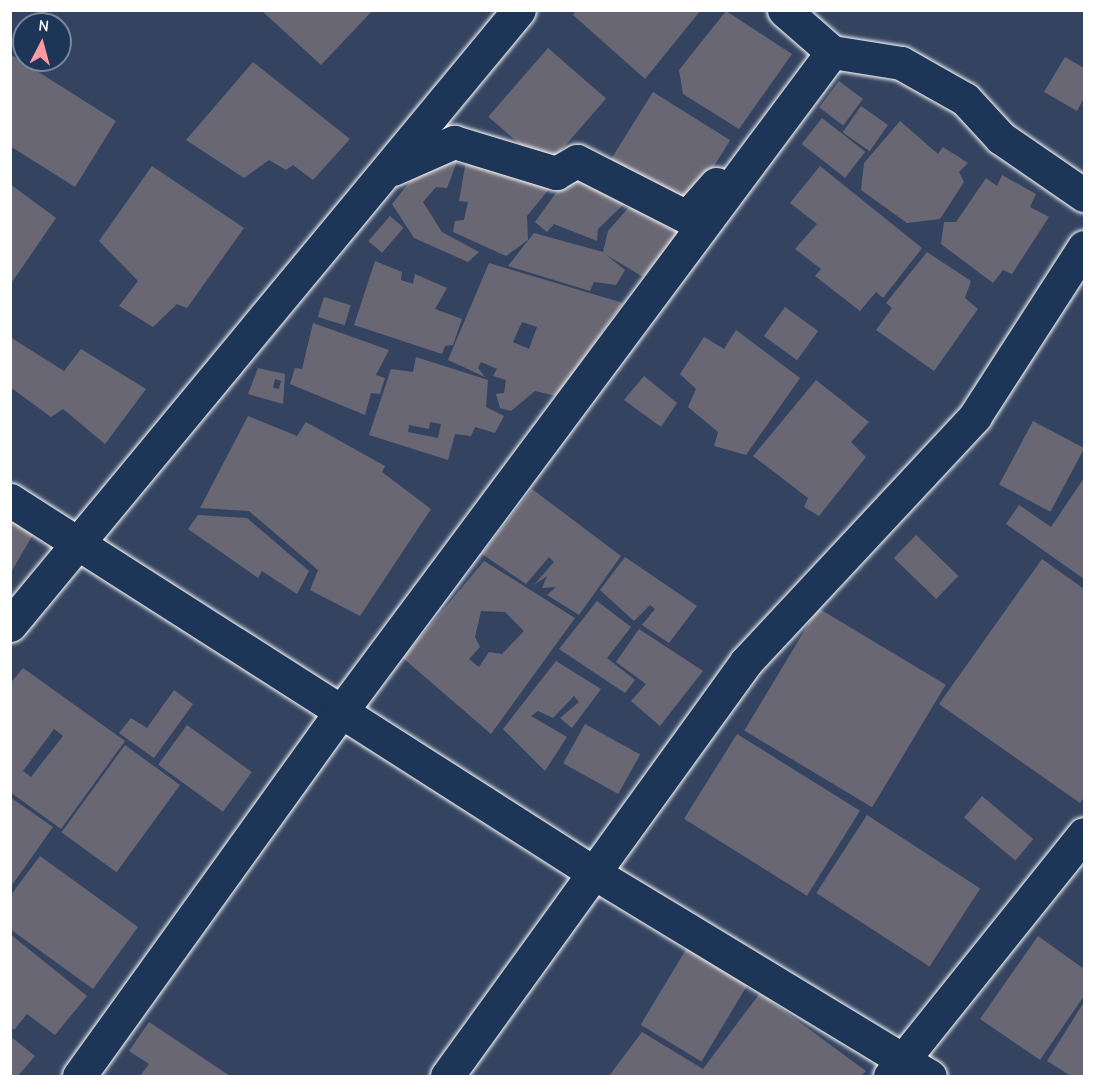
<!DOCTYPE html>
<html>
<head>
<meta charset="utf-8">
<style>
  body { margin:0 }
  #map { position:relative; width:1095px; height:1087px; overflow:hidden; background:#344460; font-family:"Comic Neue",sans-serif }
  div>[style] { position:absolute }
  .building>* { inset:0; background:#6a6774; transform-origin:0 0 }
  .roads { filter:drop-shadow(0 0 2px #fff) drop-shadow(0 0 2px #fff) }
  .minor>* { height:33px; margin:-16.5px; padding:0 16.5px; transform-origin:16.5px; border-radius:16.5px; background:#1d3557 }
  span { translate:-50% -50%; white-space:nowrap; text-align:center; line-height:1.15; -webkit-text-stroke:5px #1d3557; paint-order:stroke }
  .frame { position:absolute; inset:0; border:12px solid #fff; pointer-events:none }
  .north { position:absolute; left:12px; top:12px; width:60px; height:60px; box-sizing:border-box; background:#1d3557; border:2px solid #77869a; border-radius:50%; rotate:6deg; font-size:16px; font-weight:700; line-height:24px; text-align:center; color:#fff }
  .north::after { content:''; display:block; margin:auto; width:21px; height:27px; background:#ff9aa2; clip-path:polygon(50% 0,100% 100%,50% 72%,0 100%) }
</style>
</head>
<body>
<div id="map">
  <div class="building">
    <div style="clip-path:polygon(261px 10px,373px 10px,321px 65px)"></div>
    <div style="clip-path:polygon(576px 10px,701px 10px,645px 79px,573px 15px)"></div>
    <div style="clip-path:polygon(726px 11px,792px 54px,739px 129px,683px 94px,679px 70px)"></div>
    <div style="left:548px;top:48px;width:77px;height:91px;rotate:41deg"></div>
    <div style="clip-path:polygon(10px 54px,116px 121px,75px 187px,10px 146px)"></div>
    <div style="clip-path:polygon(1065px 57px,1084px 68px,1084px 98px,1077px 111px,1044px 92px)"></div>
    <div style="clip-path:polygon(253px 62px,350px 139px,313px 180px,293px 165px,286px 170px,269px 160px,244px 178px,186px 140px)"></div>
    <div style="left:839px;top:81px;width:30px;height:33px;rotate:37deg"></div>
    <div style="left:653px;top:92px;width:91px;height:82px;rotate:32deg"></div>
    <div style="left:861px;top:106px;width:33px;height:32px;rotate:35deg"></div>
    <div style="left:822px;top:118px;width:55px;height:33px;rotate:38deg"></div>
    <div style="clip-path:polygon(900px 121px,938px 154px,943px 147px,968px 163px,959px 172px,964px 182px,940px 219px,907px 223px,861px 190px,864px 163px)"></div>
    <div style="clip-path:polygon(432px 154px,458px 159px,447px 188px,436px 187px,423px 202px,442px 232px,479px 252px,468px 262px,414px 238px,392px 204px)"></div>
    <div style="clip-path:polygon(466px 161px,550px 188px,527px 216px,528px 240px,506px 256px,453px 232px,455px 221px,464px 220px,468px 202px,459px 201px)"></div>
    <div style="clip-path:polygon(152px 166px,244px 228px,187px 308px,177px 304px,153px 327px,119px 306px,138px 281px,99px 241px)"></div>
    <div style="clip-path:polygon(820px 166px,922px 248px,883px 298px,876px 292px,860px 311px,815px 276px,821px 269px,795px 249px,817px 224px,790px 203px)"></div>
    <div style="clip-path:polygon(1002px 175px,1036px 194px,1030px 207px,1049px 217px,1012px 274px,1003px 270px,993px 283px,941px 244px,944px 222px,956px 222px,986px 178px,997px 186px)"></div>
    <div style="clip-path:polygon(568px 176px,630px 198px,598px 229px,597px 241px,554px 224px,547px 232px,535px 222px)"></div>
    <div style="clip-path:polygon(10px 184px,56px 218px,10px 285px)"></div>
    <div style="clip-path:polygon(637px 198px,684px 224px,643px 277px,605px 254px,625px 270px,616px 285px,594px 282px,590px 291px,508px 266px,534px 233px,603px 252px,608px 231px)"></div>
    <div style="left:390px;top:216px;width:18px;height:33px;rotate:41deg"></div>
    <div style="clip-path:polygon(927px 252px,971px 281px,965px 298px,978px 309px,934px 371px,876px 330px,892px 308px,886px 303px)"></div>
    <div style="clip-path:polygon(375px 261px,402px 272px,401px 280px,413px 284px,415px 274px,447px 288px,435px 309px,462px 319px,453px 345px,445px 346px,442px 354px,354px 325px)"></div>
    <div style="clip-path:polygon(evenodd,489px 263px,623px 303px,556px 396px,535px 391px,511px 411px,500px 408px,496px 394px,504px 393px,506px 380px,493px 376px,497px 369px,481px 362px,478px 368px,485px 377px,448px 360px,489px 263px,522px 322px,537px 327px,529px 349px,513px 342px,522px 322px)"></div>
    <div style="left:324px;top:297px;width:28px;height:21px;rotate:17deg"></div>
    <div style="left:785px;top:307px;width:41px;height:36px;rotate:36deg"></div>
    <div style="clip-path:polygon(313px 323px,389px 350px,376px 375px,385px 378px,380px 394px,371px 393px,365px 415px,290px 384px,295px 368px,302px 369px)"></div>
    <div style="clip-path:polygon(736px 330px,800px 378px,746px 455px,714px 446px,718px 432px,688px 407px,696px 389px,680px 374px,704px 337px,724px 349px)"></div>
    <div style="clip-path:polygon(10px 337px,64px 371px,81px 349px,146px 389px,105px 444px,63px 409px,51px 417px,10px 387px)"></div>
    <div style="clip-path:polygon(evenodd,416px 357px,488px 380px,486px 407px,504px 416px,495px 433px,475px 427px,471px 436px,455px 434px,448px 460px,369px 435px,391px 369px,413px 372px,416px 357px,430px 422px,441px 424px,438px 438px,408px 432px,409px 425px,429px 429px,430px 422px)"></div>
    <div style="clip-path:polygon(evenodd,258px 368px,285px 374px,283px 404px,248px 394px,258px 368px,275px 379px,281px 381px,279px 389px,273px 388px,275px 379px)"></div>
    <div style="clip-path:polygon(644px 376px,677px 403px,661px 427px,624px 400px)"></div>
    <div style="clip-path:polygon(816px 380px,869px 422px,851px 442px,866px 457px,819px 516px,804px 507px,808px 498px,753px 456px)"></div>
    <div style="clip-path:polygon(248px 416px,297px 436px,306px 422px,385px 466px,382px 472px,431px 509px,360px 616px,310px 590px,318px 570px,249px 511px,200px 508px)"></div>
    <div style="left:1033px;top:421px;width:58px;height:72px;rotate:28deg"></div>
    <div style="clip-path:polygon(1084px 478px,1084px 579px,1006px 524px,1019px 505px,1051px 527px)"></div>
    <div style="clip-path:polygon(532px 489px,621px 556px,579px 615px,547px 595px,556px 587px,542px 588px,547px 576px,534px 585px,554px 562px,549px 557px,526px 584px,482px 554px)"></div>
    <div style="clip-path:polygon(198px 515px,247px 518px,309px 571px,297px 594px,262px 571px,258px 578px,188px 529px)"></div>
    <div style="clip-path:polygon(10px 519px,35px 531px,10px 574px)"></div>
    <div style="left:916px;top:535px;width:59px;height:32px;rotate:44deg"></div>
    <div style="clip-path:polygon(625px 557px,697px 606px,669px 643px,642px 625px,655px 609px,650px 605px,634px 621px,600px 590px)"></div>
    <div style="clip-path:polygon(1042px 559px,1084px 589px,1084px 797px,1080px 803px,939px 704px)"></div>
    <div style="clip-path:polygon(evenodd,484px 561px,575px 618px,491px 734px,403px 658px,484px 561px,481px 611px,505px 612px,524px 631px,502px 654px,489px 652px,479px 667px,469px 659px,480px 647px,475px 637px,481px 611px)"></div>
    <div style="clip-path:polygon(597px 601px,631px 627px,607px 658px,635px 680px,625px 693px,559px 649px)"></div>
    <div style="left:818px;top:608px;width:149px;height:143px;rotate:31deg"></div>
    <div style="clip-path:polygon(639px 629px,703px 671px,660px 726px,631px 701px,646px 684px,616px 662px)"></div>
    <div style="clip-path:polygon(556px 661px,601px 689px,572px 728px,560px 718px,579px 702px,574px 696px,553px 718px,538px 711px,531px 716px,567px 737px,545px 771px,503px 729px)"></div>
    <div style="clip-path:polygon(evenodd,23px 668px,125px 741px,61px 829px,10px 792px,10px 684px,23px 668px,54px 729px,63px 736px,31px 777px,23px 771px,54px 729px)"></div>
    <div style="clip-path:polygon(174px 690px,193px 704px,154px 758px,119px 733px,131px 718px,147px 728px)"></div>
    <div style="left:585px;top:724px;width:63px;height:45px;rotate:29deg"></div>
    <div style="left:187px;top:725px;width:80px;height:49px;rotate:36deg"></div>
    <div style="left:737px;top:734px;width:145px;height:100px;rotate:32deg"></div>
    <div style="left:125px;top:745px;width:68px;height:108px;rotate:36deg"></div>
    <div style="left:982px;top:796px;width:67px;height:28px;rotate:40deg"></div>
    <div style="clip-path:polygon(10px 797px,53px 827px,10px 888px)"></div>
    <div style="left:867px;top:815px;width:135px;height:93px;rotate:33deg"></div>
    <div style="clip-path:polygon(40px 856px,138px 927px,93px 989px,10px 929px,10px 896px)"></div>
    <div style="clip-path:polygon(10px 934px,87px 996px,55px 1035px,27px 1014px,14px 1030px,10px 1026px)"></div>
    <div style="clip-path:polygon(1038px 936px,1084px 969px,1084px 996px,1040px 1060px,980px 1019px)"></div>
    <div style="left:688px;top:946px;width:71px;height:92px;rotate:31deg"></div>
    <div style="clip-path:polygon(760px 993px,866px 1071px,861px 1076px,609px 1076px,642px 1032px,703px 1069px)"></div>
    <div style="clip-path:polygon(1084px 1002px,1084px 1076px,1071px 1076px,1047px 1061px)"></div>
    <div style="clip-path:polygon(149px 1022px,230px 1076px,140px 1076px,149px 1064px,129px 1051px)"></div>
    <div style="clip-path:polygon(10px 1036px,35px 1056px,18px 1076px,10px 1076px)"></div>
  </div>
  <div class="roads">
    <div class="minor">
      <div style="left:784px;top:10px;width:64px;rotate:41.2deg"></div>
      <div style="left:832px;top:52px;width:70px;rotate:9.1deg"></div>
      <div style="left:901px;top:63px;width:73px;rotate:29.4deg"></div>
      <div style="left:965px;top:99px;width:53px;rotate:47.3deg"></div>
      <div style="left:1001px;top:138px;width:101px;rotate:34.5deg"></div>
      <div style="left:393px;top:169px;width:67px;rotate:-23.9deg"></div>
      <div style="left:454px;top:142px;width:107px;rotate:16.9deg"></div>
      <div style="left:556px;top:173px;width:24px;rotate:-30deg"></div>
      <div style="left:577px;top:161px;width:123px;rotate:27deg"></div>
      <div style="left:687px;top:217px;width:44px;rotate:-48.7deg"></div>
      <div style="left:10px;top:500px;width:689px;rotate:32.56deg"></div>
      <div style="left:591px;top:871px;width:396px;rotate:31.2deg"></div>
      <div style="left:10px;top:625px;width:798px;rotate:-50.39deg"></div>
      <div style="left:79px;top:1076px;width:447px;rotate:-54.3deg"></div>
      <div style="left:340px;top:713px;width:824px;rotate:-53.34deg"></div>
      <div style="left:447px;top:1076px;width:511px;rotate:-54.16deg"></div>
      <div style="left:746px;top:662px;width:336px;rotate:-47deg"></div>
      <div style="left:975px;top:416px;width:201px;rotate:-57.2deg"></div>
      <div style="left:890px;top:1076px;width:310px;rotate:-51.3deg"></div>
    </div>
  </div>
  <div class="frame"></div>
  <div class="north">N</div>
</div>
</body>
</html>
